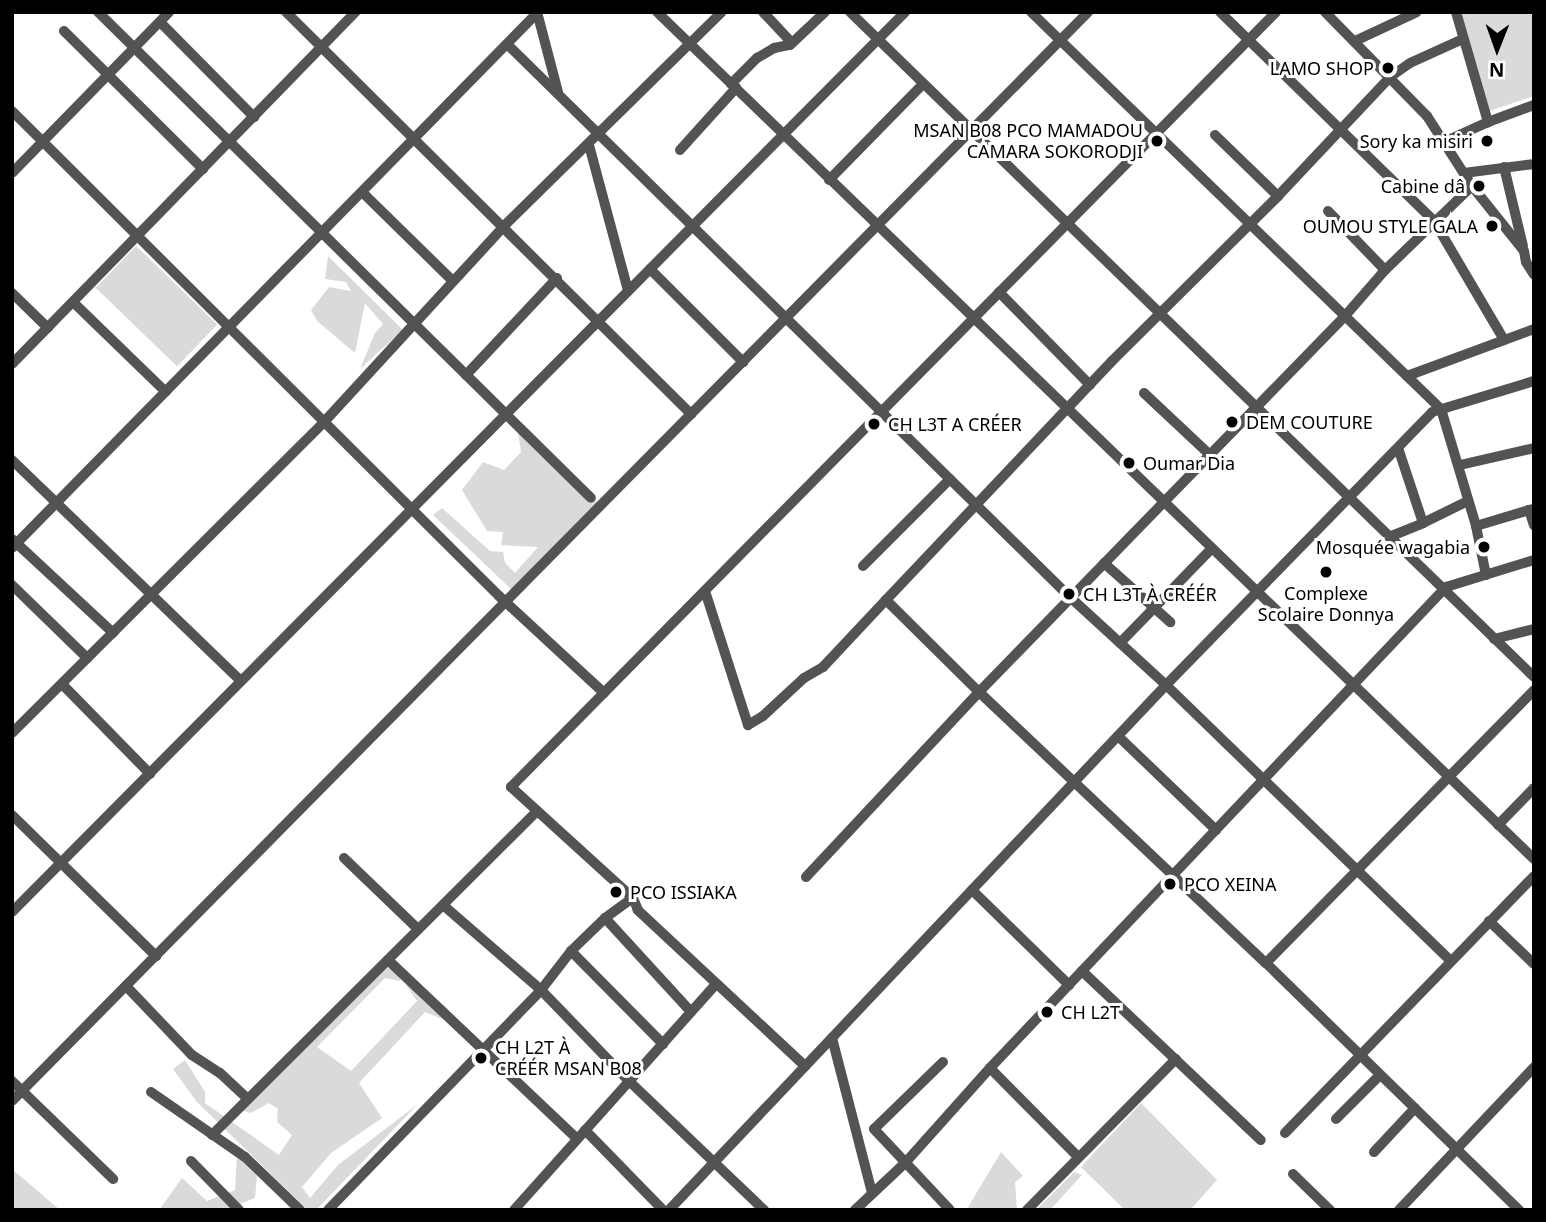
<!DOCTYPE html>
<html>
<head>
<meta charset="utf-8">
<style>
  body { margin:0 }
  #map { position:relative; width:1546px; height:1222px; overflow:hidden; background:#fff; font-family:"Noto Sans",sans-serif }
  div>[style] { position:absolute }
  .green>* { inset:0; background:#dadada; transform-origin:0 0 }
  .minor>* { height:10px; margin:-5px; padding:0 5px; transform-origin:5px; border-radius:5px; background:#535353 }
  .dots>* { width:19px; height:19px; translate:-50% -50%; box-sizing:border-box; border:4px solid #fff; border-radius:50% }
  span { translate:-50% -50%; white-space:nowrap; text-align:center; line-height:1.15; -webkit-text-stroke:6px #fff; paint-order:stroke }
  .poi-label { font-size:18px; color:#000 }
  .right { translate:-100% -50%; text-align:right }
  .left { translate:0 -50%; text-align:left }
  .frame { position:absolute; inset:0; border:14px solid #000; pointer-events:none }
  .north { position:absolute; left:1462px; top:14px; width:70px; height:70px; -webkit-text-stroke:5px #fff; paint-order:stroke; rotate:181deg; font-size:19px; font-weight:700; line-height:28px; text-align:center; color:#000 }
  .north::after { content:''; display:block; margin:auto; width:24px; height:32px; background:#000; clip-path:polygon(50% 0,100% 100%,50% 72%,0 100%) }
</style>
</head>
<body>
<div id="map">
  <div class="green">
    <div style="clip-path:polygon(1460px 12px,1534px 12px,1534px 96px,1489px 111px)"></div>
    <div style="left:136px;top:246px;width:113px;height:58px;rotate:44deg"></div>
    <div style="clip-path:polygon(328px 256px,403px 330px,360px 369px,375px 333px,383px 324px,365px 303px,355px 353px,317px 321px,311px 310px,329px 287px,351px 291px,346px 282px,325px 279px)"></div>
    <div style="clip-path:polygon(517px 426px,598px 503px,512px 590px,433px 515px,442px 508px,490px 551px,503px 552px,505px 563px,515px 573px,538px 547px,501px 545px,503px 532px,487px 531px,462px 490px,483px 462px,504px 470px,521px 452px)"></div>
    <div style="clip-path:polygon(383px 967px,405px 970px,400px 981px,385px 978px,317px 1047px,351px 1071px,417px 1001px,406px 985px,412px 979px,448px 1009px,447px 1021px,425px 1012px,359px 1083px,382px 1118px,331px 1153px,302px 1187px,310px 1198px,338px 1165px,418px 1104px,316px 1210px,308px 1210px,197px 1102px,173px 1069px,185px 1060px,205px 1092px,205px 1103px,279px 1155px,292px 1135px,277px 1122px,278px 1109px,269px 1103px,251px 1113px,234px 1108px)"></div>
    <div style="clip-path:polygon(1141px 1103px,1217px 1180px,1190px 1210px,1125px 1210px,1081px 1167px)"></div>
    <div style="clip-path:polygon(1001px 1152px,1023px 1176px,1015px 1182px,1017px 1210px,971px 1210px,968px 1207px)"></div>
    <div style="clip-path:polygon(237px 1156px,257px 1176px,255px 1198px,225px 1210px,159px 1210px,182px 1178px,207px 1201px,235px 1190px)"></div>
    <div style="clip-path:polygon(12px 1169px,60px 1210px,12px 1210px)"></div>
    <div style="clip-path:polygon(1074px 1172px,1082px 1175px,1050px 1210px,1036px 1210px)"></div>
  </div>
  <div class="minor">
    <div style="left:98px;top:12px;width:692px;rotate:44.59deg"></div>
    <div style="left:286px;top:12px;width:571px;rotate:44.79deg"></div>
    <div style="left:537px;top:12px;width:83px;rotate:75.3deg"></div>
    <div style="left:657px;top:12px;width:1219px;rotate:44deg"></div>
    <div style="left:763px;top:12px;width:42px;rotate:46.9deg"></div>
    <div style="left:850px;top:12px;width:954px;rotate:44.19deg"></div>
    <div style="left:1031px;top:12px;width:571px;rotate:44.08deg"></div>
    <div style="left:1441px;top:409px;width:122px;rotate:73.3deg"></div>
    <div style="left:1476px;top:526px;width:50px;rotate:78.5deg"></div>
    <div style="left:1220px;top:12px;width:299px;rotate:44.3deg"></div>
    <div style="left:1434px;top:221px;width:138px;rotate:59.5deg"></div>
    <div style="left:1325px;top:12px;width:146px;rotate:45.6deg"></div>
    <div style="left:1427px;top:116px;width:83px;rotate:57.3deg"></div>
    <div style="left:1472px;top:186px;width:83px;rotate:51.3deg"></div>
    <div style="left:1524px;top:251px;width:11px;rotate:80deg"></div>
    <div style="left:1526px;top:262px;width:15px;rotate:58deg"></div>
    <div style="left:1456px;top:12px;width:115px;rotate:73.8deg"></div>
    <div style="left:1488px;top:122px;width:49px;rotate:-20.3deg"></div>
    <div style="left:160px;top:22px;width:134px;rotate:45.3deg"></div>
    <div style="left:64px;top:31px;width:196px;rotate:44.8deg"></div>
    <div style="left:1355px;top:41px;width:68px;rotate:-25.1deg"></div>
    <div style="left:507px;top:44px;width:791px;rotate:44.49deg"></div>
    <div style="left:1071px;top:598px;width:129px;rotate:42.5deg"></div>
    <div style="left:1166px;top:685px;width:395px;rotate:44.1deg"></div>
    <div style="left:731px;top:84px;width:37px;rotate:-45deg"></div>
    <div style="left:757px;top:58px;width:20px;rotate:-30deg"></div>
    <div style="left:774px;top:48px;width:16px;rotate:-11deg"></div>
    <div style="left:790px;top:45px;width:48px;rotate:-43.3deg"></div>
    <div style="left:12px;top:111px;width:687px;rotate:44.88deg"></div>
    <div style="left:499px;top:596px;width:143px;rotate:42.7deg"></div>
    <div style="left:1215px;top:135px;width:88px;rotate:44.1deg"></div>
    <div style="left:1444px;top:142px;width:48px;rotate:-24.4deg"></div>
    <div style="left:589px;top:145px;width:151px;rotate:75deg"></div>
    <div style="left:680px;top:150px;width:84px;rotate:-47.9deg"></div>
    <div style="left:1504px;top:167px;width:81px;rotate:76.5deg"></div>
    <div style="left:12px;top:173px;width:225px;rotate:-45.7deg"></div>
    <div style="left:1464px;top:173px;width:71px;rotate:-7.3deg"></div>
    <div style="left:829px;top:180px;width:134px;rotate:-45.6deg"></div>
    <div style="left:1472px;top:186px;width:121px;rotate:136deg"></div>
    <div style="left:1385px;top:270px;width:61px;rotate:131deg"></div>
    <div style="left:1345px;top:316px;width:525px;rotate:134.23deg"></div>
    <div style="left:979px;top:692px;width:395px;rotate:43.4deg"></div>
    <div style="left:1266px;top:963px;width:354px;rotate:44.3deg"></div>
    <div style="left:362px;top:192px;width:127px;rotate:44.4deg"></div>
    <div style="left:1328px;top:211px;width:82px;rotate:46deg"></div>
    <div style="left:650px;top:269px;width:132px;rotate:45deg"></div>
    <div style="left:999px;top:292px;width:130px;rotate:45.6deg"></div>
    <div style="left:12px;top:293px;width:50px;rotate:44.2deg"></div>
    <div style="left:73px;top:302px;width:129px;rotate:44.1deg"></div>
    <div style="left:12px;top:364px;width:492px;rotate:-45.7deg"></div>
    <div style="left:466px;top:375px;width:133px;rotate:-46.8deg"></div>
    <div style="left:1407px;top:376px;width:135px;rotate:-20.3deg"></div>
    <div style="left:1144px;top:393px;width:89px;rotate:43.2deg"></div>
    <div style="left:12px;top:460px;width:318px;rotate:44deg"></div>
    <div style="left:1460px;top:465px;width:76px;rotate:-12.9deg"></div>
    <div style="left:1534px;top:509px;width:5px;rotate:169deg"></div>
    <div style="left:1529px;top:510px;width:16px;rotate:72deg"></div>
    <div style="left:1423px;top:523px;width:50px;rotate:-26.1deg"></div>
    <div style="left:1476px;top:526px;width:55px;rotate:-16.8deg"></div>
    <div style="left:1389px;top:537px;width:37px;rotate:-22deg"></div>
    <div style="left:1423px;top:523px;width:79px;rotate:-108.4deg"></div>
    <div style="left:12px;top:539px;width:138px;rotate:42.9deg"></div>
    <div style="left:12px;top:548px;width:751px;rotate:-45.54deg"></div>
    <div style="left:1104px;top:563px;width:89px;rotate:41.8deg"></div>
    <div style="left:863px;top:566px;width:123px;rotate:-45deg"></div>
    <div style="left:12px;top:585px;width:105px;rotate:44.2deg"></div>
    <div style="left:705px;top:591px;width:141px;rotate:72.2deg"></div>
    <div style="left:748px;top:725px;width:17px;rotate:-31deg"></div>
    <div style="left:763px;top:716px;width:56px;rotate:-42.8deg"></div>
    <div style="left:804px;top:678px;width:22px;rotate:-30deg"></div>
    <div style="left:823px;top:667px;width:92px;rotate:-46.8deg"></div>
    <div style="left:1494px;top:639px;width:41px;rotate:-14deg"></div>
    <div style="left:1120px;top:643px;width:131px;rotate:-45.9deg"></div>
    <div style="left:62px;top:684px;width:126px;rotate:45.6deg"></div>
    <div style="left:12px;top:733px;width:441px;rotate:-44.9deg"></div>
    <div style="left:324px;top:422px;width:266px;rotate:-47.4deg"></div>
    <div style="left:504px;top:226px;width:305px;rotate:-44.5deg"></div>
    <div style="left:1118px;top:736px;width:136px;rotate:43.8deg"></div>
    <div style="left:12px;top:815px;width:202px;rotate:44.4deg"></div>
    <div style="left:1498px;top:825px;width:52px;rotate:-45.8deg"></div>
    <div style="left:344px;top:858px;width:103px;rotate:43.8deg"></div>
    <div style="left:806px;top:877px;width:253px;rotate:-46.9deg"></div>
    <div style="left:979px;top:692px;width:131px;rotate:-135.3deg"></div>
    <div style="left:886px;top:600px;width:329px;rotate:-46.6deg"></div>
    <div style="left:1112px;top:361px;width:234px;rotate:-44.8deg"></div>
    <div style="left:1278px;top:196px;width:163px;rotate:-46.7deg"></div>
    <div style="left:1390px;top:77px;width:24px;rotate:-35deg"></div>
    <div style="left:1410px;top:63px;width:58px;rotate:-24.4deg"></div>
    <div style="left:972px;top:890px;width:136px;rotate:44.4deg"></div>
    <div style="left:443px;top:905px;width:130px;rotate:40.9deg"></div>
    <div style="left:541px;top:990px;width:127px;rotate:46deg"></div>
    <div style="left:629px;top:1081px;width:187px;rotate:43.7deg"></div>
    <div style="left:12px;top:912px;width:1268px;rotate:-45.22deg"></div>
    <div style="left:605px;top:918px;width:127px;rotate:47.5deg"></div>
    <div style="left:1489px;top:921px;width:62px;rotate:43.7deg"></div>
    <div style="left:571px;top:951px;width:131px;rotate:45.3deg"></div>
    <div style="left:388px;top:960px;width:260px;rotate:43.4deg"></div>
    <div style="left:1266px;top:963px;width:383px;rotate:-45.5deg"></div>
    <div style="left:1082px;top:971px;width:246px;rotate:43.4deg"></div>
    <div style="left:126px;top:986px;width:95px;rotate:46.3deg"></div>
    <div style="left:192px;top:1055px;width:33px;rotate:33deg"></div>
    <div style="left:220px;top:1073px;width:38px;rotate:43deg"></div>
    <div style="left:832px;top:1038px;width:160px;rotate:75.5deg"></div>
    <div style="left:943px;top:1062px;width:96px;rotate:135.8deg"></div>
    <div style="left:874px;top:1129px;width:111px;rotate:46.8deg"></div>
    <div style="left:805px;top:1066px;width:229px;rotate:-137deg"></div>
    <div style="left:638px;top:910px;width:13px;rotate:-113deg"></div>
    <div style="left:633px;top:898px;width:165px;rotate:-137.7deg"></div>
    <div style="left:511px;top:787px;width:1089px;rotate:-45.37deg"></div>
    <div style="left:990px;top:1068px;width:125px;rotate:45.3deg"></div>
    <div style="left:12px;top:1081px;width:141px;rotate:44.1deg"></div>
    <div style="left:151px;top:1092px;width:114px;rotate:34.7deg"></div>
    <div style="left:245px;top:1157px;width:76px;rotate:43.9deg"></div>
    <div style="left:12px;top:1101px;width:1531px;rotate:-45.34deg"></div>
    <div style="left:1336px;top:1119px;width:62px;rotate:-45deg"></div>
    <div style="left:585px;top:1130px;width:112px;rotate:45.7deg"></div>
    <div style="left:1285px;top:1133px;width:358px;rotate:-45.9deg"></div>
    <div style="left:212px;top:1135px;width:459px;rotate:-44.9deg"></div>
    <div style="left:1374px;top:1152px;width:60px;rotate:-47deg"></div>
    <div style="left:191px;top:1161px;width:69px;rotate:45.6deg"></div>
    <div style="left:1293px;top:1174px;width:52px;rotate:44.2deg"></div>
    <div style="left:328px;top:1210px;width:306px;rotate:-45.9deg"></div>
    <div style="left:541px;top:990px;width:49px;rotate:-52.4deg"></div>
    <div style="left:571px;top:951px;width:47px;rotate:-44.1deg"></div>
    <div style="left:605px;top:918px;width:34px;rotate:-36deg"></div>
    <div style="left:514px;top:1210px;width:303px;rotate:-48.2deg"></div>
    <div style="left:669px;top:1210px;width:723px;rotate:-46.57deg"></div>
    <div style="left:1166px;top:685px;width:381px;rotate:-45.7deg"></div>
    <div style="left:1432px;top:412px;width:107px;rotate:-16.9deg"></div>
    <div style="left:855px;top:1210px;width:69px;rotate:-43.2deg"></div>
    <div style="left:905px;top:1163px;width:127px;rotate:-48.2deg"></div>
    <div style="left:990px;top:1068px;width:663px;rotate:-46.53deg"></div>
    <div style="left:1446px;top:587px;width:92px;rotate:-17.1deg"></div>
    <div style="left:1027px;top:1210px;width:212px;rotate:-45.4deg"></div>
    <div style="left:1399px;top:1210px;width:197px;rotate:-46.6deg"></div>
  </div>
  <div class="dots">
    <div style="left:1388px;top:68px;background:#000"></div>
    <div style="left:1157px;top:141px;background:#000"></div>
    <div style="left:1487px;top:141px;background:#000"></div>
    <div style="left:1479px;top:186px;background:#000"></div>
    <div style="left:1492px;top:226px;background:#000"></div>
    <div style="left:1232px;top:422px;background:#000"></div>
    <div style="left:874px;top:424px;background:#000"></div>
    <div style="left:1129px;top:463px;background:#000"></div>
    <div style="left:1484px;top:547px;background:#000"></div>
    <div style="left:1326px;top:572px;background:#000"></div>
    <div style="left:1069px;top:594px;background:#000"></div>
    <div style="left:1170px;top:884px;background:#000"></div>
    <div style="left:616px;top:892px;background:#000"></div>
    <div style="left:1047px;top:1012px;background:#000"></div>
    <div style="left:481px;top:1058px;background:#000"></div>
  </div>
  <div class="poi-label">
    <span class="right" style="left:1374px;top:68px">LAMO SHOP</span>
    <span class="right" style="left:1143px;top:141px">MSAN B08 PCO MAMADOU<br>CAMARA SOKORODJI</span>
    <span class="right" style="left:1473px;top:141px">Sory ka misiri</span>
    <span class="right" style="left:1465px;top:186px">Cabine dâ</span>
    <span class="right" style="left:1478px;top:226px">OUMOU STYLE GALA</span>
    <span class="left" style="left:1246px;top:422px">DEM COUTURE</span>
    <span class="left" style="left:888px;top:424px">CH L3T A CRÉER</span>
    <span class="left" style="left:1143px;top:463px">Oumar Dia</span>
    <span class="right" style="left:1470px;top:547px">Mosquée wagabia</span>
    <span class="left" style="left:1083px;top:594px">CH L3T À CRÉÉR</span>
    <span style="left:1326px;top:604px">Complexe<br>Scolaire Donnya</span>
    <span class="left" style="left:1184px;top:884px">PCO XEINA</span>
    <span class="left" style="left:630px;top:892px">PCO ISSIAKA</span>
    <span class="left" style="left:1061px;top:1012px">CH L2T</span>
    <span class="left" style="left:495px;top:1058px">CH L2T À<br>CRÉÉR MSAN B08</span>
  </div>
  <div class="frame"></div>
  <div class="north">N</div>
</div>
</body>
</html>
